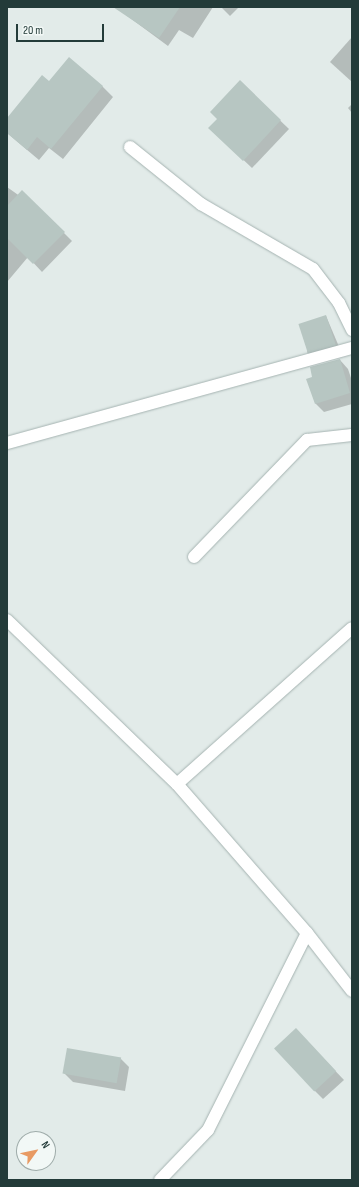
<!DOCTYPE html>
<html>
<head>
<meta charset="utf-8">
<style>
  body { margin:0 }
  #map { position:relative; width:359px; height:1187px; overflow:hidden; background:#e2ebe9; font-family:"Sofia Sans Condensed",sans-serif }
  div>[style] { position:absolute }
  .shadow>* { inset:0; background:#0003 }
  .building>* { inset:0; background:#b7c6c2; transform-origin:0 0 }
  .roads { filter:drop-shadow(0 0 1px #a5b3b1) drop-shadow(0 0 1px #a5b3b1) }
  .street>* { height:12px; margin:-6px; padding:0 6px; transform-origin:6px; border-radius:6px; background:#fff }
  .secondary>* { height:12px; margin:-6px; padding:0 6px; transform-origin:6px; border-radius:6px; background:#fff }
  span { translate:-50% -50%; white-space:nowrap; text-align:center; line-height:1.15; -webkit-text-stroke:3.5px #f2f8f6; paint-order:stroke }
  .frame { position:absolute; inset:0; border:8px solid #233b39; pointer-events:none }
  .north { position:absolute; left:16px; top:1131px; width:40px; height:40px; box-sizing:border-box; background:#f2f8f6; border:1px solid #9facaa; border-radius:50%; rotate:57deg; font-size:11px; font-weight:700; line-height:16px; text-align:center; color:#233b39 }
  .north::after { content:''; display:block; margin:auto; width:14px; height:18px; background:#e89a63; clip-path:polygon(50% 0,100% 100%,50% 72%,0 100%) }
  .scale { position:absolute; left:16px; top:24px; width:88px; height:18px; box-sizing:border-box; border:2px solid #233b39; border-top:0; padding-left:5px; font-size:12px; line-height:14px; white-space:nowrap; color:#233b39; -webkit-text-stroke:3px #f2f8f6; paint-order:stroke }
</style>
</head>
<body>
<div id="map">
  <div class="shadow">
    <div style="clip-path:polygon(131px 7px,213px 7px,193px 38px,179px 30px,168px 46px,126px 15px)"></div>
    <div style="clip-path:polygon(221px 7px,239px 7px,230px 16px)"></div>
    <div style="clip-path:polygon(352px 37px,352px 82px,330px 62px)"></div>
    <div style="clip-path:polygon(240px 82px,289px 129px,252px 168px,218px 136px,218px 119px)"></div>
    <div style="clip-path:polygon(102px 86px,113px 97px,63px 159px,49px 148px,39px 160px,7px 133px,7px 120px)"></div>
    <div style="clip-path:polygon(352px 104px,352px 113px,348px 108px)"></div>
    <div style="clip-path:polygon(7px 187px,45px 214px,72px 241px,42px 272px,28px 257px,7px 282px)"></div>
    <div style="clip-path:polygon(326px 316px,340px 349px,312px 357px,307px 352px)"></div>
    <div style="clip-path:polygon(340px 360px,348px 369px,352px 381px,352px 404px,324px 412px,316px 404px,314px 378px)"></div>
    <div style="clip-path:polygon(304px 1038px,344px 1080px,323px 1099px,315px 1091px)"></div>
    <div style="clip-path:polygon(121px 1059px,129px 1067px,125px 1091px,73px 1082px,64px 1073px)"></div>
  </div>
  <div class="building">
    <div style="clip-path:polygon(113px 7px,180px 7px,159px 38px)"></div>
    <div style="clip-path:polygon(69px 57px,103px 86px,51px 149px,37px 137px,27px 150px,7px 133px,7px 118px,42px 75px,49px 81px)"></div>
    <div style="clip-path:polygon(240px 80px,281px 120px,243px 161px,208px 128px,217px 119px,210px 112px)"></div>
    <div style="clip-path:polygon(22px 190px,65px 232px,33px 264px,7px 238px,7px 206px)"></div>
    <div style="left:326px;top:315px;width:32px;height:29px;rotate:72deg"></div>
    <div style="clip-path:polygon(340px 359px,350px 393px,315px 404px,306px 379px,312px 377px,310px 367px)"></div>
    <div style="left:296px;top:1028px;width:59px;height:30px;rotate:47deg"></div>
    <div style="left:67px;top:1048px;width:55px;height:26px;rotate:10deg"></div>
  </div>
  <div class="roads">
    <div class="street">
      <div style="left:130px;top:147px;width:91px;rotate:38.8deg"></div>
      <div style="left:201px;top:204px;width:129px;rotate:30.1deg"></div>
      <div style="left:313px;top:269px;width:43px;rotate:52.6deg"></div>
      <div style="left:339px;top:303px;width:30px;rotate:64deg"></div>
      <div style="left:7px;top:443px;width:358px;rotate:-15.4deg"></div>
      <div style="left:194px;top:557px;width:163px;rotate:-46deg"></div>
      <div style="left:307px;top:440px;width:45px;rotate:-6.3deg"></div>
      <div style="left:177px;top:784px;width:234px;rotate:-41.7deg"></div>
      <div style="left:160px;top:1180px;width:69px;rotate:-46.2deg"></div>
      <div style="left:208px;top:1130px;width:220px;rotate:-63.3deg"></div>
    </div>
    <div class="secondary">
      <div style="left:7px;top:620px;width:236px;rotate:44deg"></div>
      <div style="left:177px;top:784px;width:198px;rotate:48.9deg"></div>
      <div style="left:307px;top:933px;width:73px;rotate:52.2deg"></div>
    </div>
  </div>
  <div class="frame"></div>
  <div class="north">N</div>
  <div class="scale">20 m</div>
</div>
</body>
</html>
